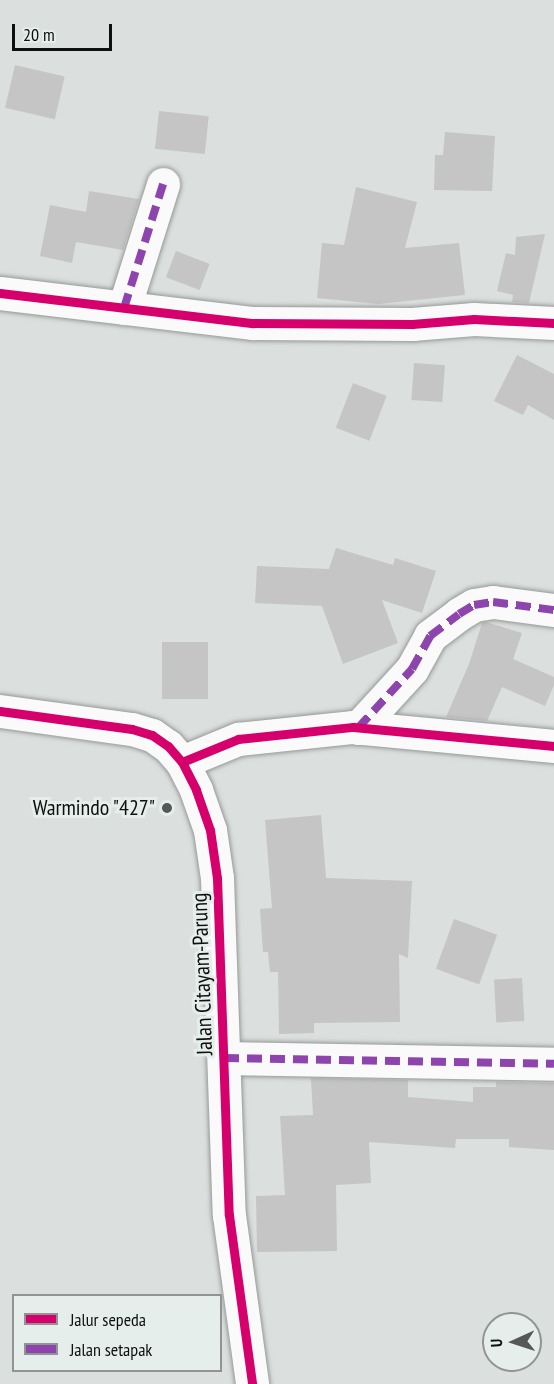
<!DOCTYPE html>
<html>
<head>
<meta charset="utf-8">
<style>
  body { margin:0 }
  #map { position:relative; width:554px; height:1384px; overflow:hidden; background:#dbdfde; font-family:"PT Sans Narrow",sans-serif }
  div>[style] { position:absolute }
  .building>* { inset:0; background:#c5c5c5; transform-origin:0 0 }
  .roads { filter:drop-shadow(0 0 2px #969998) drop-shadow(0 0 2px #969998) }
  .minor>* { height:33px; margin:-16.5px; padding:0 16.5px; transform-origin:16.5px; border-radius:16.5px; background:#fafafa }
  .quiet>* { height:8px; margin-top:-4px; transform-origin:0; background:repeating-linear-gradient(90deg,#8e44ad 0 15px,transparent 0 23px) }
  .cycleway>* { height:9px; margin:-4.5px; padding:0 4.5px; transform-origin:4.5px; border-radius:4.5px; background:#d6006c }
  .dots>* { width:16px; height:16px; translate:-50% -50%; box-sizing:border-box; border:3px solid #e6eeec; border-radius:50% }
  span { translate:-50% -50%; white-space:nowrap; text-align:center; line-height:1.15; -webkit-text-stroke:6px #e6eeec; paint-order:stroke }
  .poi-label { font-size:22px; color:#0e1010 }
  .right { translate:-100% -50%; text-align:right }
  .street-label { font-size:22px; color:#0e1010 }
  .legend { position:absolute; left:12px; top:1294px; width:210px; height:78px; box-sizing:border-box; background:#e6eeec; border:2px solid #909594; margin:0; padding:8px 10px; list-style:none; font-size:18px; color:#0e1010 }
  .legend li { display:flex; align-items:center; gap:12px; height:30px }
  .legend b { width:30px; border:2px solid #909594 }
  .north { position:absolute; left:482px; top:1312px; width:60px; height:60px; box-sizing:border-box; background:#e6eeec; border:2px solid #909594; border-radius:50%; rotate:267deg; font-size:16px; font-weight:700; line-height:24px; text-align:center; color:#0e1010 }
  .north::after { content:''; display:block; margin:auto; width:21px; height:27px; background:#565858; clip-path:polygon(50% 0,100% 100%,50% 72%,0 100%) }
  .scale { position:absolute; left:12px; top:24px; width:100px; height:27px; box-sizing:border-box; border:3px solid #0e1010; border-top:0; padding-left:8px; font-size:18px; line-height:21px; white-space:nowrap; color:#0e1010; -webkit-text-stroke:4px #e6eeec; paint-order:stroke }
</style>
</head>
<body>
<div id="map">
  <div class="building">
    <div style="left:15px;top:65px;width:51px;height:44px;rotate:13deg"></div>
    <div style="left:159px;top:111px;width:50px;height:38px;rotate:6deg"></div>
    <div style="clip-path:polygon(445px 132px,495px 136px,492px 191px,434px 190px,435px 155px,443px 155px)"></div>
    <div style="clip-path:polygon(356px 187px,417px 202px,405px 248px,459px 243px,465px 295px,378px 304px,317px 298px,322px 243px,344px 245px)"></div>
    <div style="clip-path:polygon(89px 191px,139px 199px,123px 250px,76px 242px,72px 263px,40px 256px,50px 205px,86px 212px)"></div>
    <div style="clip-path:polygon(545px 234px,529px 303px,512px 302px,513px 295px,497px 291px,506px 253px,515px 255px,516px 237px)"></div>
    <div style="left:176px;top:251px;width:36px;height:28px;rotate:21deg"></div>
    <div style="clip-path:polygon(517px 355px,554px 374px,554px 420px,528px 405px,523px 415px,494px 401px)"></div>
    <div style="left:414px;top:363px;width:31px;height:37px;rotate:4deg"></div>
    <div style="left:353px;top:383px;width:36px;height:48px;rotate:21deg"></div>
    <div style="clip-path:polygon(336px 548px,393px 565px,395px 558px,436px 571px,422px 613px,382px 600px,398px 643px,343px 664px,322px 606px,255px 603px,257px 566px,329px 569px)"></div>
    <div style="clip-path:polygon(486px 622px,522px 633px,513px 659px,554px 677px,554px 685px,545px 706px,502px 687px,487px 721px,446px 717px,469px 664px,482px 623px)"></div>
    <div style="left:162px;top:642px;width:46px;height:57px"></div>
    <div style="clip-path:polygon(321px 815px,326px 878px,412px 881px,408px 958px,399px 954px,400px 1022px,314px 1023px,314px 1033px,279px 1034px,278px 972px,270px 972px,268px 952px,263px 952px,260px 909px,272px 908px,265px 820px)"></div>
    <div style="left:454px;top:919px;width:46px;height:53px;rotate:20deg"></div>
    <div style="left:522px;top:978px;width:43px;height:28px;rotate:87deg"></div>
    <div style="clip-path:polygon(311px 1078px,408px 1080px,408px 1097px,473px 1102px,473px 1087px,496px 1087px,496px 1082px,554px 1083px,554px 1150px,509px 1147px,509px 1139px,456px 1139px,455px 1148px,369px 1142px,371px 1183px,336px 1185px,337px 1251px,257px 1252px,256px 1196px,285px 1195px,280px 1116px,313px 1115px)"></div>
  </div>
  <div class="roads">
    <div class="minor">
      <div style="left:0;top:293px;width:255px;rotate:6.8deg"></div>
      <div style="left:253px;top:323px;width:159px;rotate:0.4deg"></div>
      <div style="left:412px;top:324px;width:62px;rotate:-4.6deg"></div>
      <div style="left:474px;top:319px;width:80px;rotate:2.9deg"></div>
      <div style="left:124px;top:308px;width:130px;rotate:-72.5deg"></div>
      <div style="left:0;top:711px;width:133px;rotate:7.8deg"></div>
      <div style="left:132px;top:729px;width:21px;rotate:17deg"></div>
      <div style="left:152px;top:735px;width:19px;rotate:35deg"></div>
      <div style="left:168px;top:746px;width:21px;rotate:49deg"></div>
      <div style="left:182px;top:762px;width:31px;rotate:63deg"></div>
      <div style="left:196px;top:790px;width:42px;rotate:70.7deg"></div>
      <div style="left:210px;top:830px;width:49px;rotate:81.7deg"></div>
      <div style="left:217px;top:878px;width:337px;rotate:88deg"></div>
      <div style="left:229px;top:1215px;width:171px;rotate:82.2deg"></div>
      <div style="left:358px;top:728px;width:80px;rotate:-47.5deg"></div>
      <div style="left:412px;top:669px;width:38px;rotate:-61deg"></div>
      <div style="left:430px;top:636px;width:36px;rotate:-37deg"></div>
      <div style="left:459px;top:614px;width:17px;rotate:-31deg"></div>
      <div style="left:474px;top:605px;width:19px;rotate:-9deg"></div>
      <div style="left:493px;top:602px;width:62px;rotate:7.5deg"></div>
      <div style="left:182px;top:762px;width:61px;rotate:-22.3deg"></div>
      <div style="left:238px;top:739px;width:116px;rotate:-6deg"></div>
      <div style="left:353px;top:727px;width:202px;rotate:5.4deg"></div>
      <div style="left:224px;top:1058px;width:330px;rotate:1deg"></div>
    </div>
  </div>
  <div class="quiet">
    <div style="left:124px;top:308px;width:130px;rotate:-72.5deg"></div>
    <div style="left:358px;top:728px;width:80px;rotate:-47.5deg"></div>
    <div style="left:412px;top:669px;width:38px;rotate:-61deg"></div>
    <div style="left:430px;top:636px;width:36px;rotate:-37deg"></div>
    <div style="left:459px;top:614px;width:17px;rotate:-31deg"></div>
    <div style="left:474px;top:605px;width:19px;rotate:-9deg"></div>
    <div style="left:493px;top:602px;width:62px;rotate:7.5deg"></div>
    <div style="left:224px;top:1058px;width:330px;rotate:1deg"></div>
  </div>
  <div class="cycleway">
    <div style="left:0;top:293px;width:255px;rotate:6.8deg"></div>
    <div style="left:253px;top:323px;width:159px;rotate:0.4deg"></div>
    <div style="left:412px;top:324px;width:62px;rotate:-4.6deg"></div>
    <div style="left:474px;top:319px;width:80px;rotate:2.9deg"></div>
    <div style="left:0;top:711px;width:133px;rotate:7.8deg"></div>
    <div style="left:132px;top:729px;width:21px;rotate:17deg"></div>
    <div style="left:152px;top:735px;width:19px;rotate:35deg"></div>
    <div style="left:168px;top:746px;width:21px;rotate:49deg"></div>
    <div style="left:182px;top:762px;width:31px;rotate:63deg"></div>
    <div style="left:196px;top:790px;width:42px;rotate:70.7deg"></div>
    <div style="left:210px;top:830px;width:49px;rotate:81.7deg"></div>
    <div style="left:217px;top:878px;width:337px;rotate:88deg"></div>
    <div style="left:229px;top:1215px;width:171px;rotate:82.2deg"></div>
    <div style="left:182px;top:762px;width:61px;rotate:-22.3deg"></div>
    <div style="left:238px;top:739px;width:116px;rotate:-6deg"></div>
    <div style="left:353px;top:727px;width:202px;rotate:5.4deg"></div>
  </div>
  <div class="dots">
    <div style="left:167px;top:808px;background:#565858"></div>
  </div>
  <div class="poi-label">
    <span class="right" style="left:155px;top:808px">Warmindo "427"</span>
  </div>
  <div class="street-label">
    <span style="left:202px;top:974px;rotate:-92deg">Jalan Citayam-Parung</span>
  </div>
  <ul class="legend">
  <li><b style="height:8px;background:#d6006c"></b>Jalur sepeda</li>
  <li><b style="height:8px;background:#8e44ad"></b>Jalan setapak</li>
  </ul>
  <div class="north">U</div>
  <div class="scale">20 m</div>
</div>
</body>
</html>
